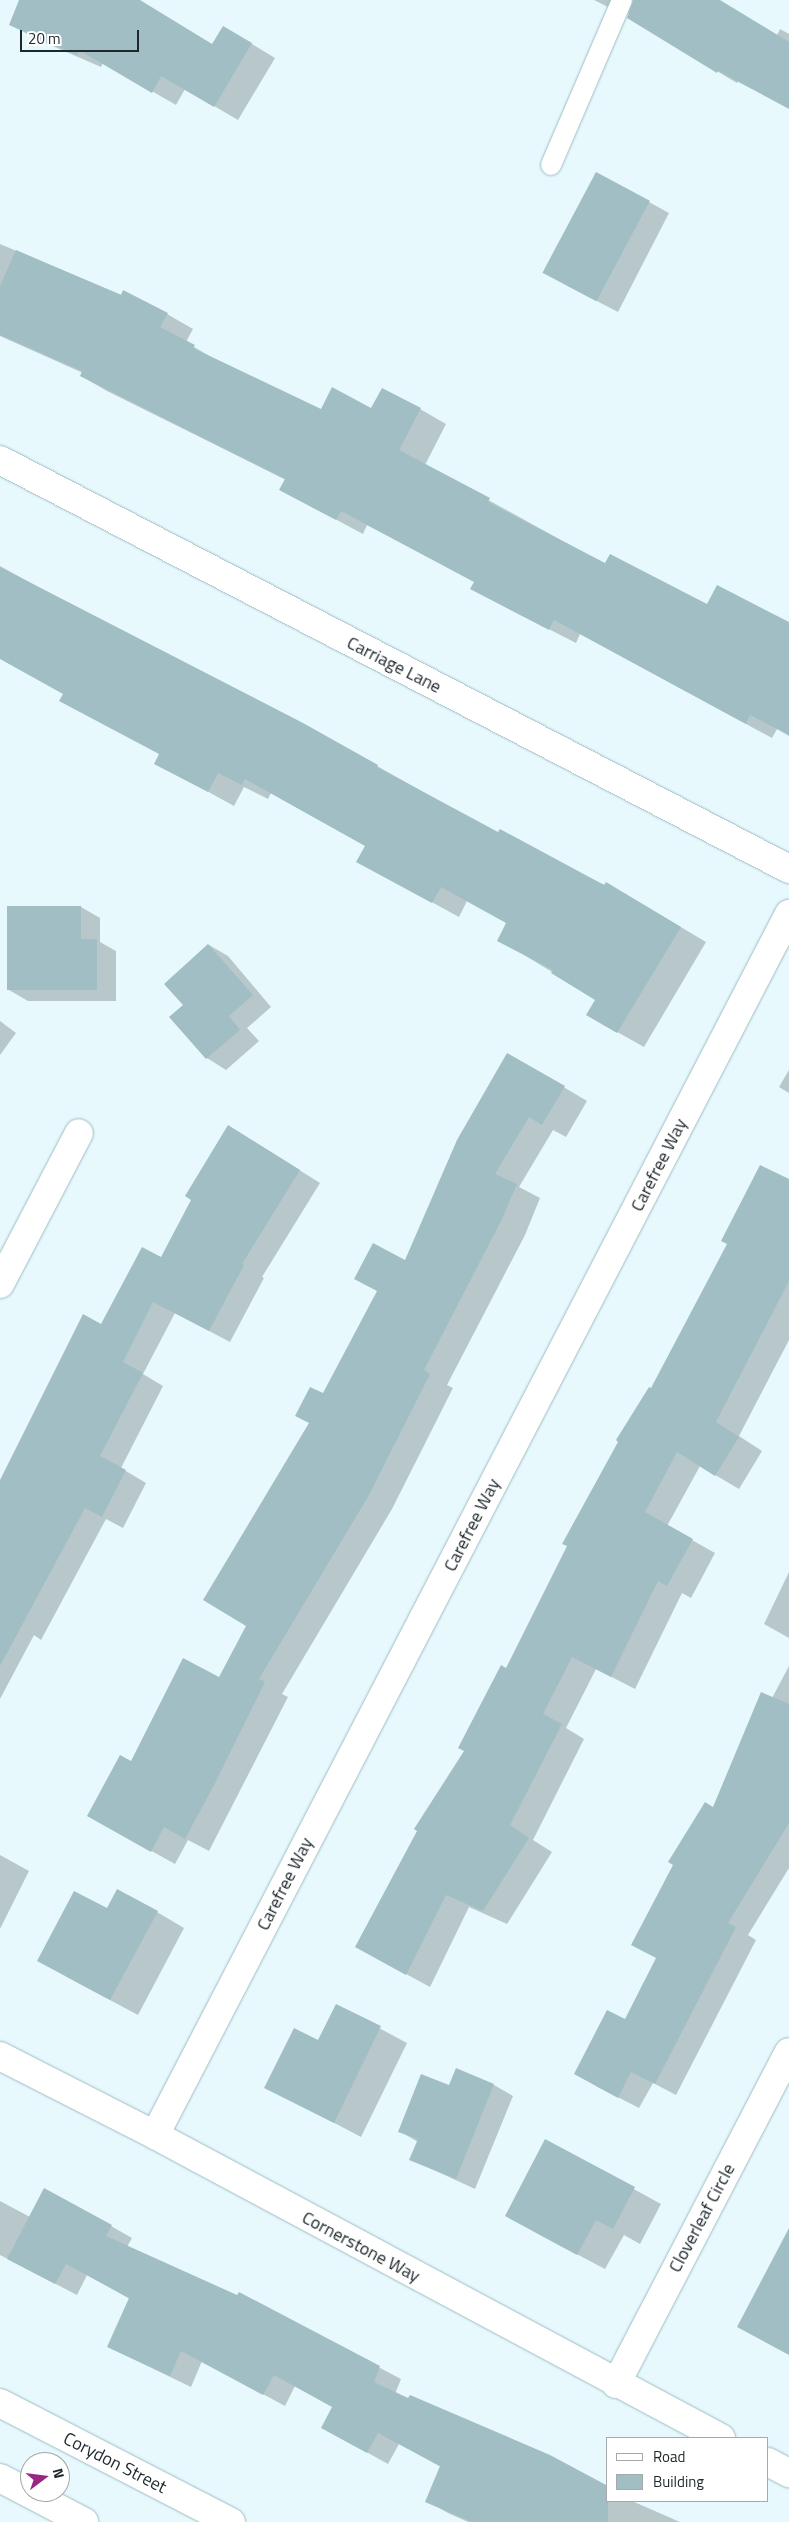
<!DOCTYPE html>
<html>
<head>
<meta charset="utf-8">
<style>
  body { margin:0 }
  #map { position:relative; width:789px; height:2522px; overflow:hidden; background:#e7f9fd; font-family:"Titillium Web",sans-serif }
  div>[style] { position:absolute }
  .shadow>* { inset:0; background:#0003 }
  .building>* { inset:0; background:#a1bec4; transform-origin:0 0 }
  .roads { filter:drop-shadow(0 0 1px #9fbcc3) drop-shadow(0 0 1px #9fbcc3) }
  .lane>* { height:20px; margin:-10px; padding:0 10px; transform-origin:10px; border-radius:10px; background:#fff }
  .street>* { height:28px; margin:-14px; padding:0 14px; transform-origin:14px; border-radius:14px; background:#fff }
  .secondary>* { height:28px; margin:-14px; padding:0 14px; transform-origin:14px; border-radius:14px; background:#fff }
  span { translate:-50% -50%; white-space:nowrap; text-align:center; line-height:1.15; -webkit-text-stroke:4.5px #fff; paint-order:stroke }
  .street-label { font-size:18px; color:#1d282b }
  .legend { position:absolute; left:606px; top:2437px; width:162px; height:65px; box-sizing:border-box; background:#fff; border:1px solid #a5a9aa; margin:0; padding:6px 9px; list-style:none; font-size:15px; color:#1d282b }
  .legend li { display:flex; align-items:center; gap:10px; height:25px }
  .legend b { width:25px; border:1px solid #a5a9aa }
  .north { position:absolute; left:20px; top:2452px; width:50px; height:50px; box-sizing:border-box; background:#fff; border:1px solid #a5a9aa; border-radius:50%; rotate:75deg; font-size:14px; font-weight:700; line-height:20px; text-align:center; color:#1d282b }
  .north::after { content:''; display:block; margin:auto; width:18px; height:22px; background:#982785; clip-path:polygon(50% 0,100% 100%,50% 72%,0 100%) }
  .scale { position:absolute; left:20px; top:30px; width:119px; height:22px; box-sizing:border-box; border:2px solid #1d282b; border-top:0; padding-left:6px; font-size:15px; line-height:18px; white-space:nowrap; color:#1d282b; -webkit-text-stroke:4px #fff; paint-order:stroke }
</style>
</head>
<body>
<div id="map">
  <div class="shadow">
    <div style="clip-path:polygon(21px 0,138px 0,213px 45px,247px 41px,275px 58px,238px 120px,185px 89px,176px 105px,103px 63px,101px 67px,34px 38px,10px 24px)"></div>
    <div style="clip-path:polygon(594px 0,718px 0,777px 35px,780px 29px,789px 34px,789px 108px,738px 81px,737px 83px,628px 18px,632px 9px,626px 16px)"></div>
    <div style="clip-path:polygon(649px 202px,669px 213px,618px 312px,564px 284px)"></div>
    <div style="clip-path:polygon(0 244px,167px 314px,193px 329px,186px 342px,219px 362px,321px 410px,420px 409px,446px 424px,425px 465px,606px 565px,708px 606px,789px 623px,789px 736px,777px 729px,772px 738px,580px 634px,576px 643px,498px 603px,475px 582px,367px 525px,363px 534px,307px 504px,286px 480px,107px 391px,81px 376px,83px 373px,0 336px)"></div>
    <div style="clip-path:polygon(0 566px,101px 622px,377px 766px,498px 834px,632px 898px,706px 942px,644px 1047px,587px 1015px,597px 999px,524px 955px,508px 923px,467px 901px,459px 917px,384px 876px,366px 846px,271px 793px,268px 799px,244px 787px,234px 806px,156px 763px,160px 754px,65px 694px,0 658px)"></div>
    <div style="clip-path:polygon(81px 907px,100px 918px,100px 942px,116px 951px,116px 1001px,28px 1001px,9px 990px)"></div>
    <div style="clip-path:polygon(209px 945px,228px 956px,271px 1007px,247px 1028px,259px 1041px,226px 1070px,207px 1058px,171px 1017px,184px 1006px)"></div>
    <div style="clip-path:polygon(0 1021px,16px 1033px,0 1055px)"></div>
    <div style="clip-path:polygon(508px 1054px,587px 1101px,566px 1137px,553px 1130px,519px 1187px,540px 1198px,525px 1235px,447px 1385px,453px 1388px,392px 1509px,282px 1694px,288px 1697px,209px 1851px,188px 1840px,175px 1864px,112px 1829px,132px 1763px,220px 1678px,247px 1625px,310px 1423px,406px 1262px)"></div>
    <div style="clip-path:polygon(789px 1070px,789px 1093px,779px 1087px)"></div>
    <div style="clip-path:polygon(250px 1139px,320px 1183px,262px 1277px,264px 1278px,230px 1342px,175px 1313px,143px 1374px,163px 1386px,121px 1468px,146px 1483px,123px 1528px,106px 1519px,41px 1640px,34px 1635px,0 1699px,0 1482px,101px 1326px,161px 1259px)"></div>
    <div style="clip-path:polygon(789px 1181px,789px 1340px,739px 1436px,762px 1451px,739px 1489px,700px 1466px,667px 1526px,715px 1553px,691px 1598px,682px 1593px,635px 1689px,596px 1669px,566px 1728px,584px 1739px,533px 1840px,552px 1852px,507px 1924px,469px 1907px,430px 1987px,380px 1960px,465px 1751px,652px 1390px)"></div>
    <div style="clip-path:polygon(789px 1572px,789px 1638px,764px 1624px)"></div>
    <div style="clip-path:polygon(789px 1666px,789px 1868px,748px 1935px,756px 1940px,676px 2095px,653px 2083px,639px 2108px,596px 2086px,658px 1958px,714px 1808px)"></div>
    <div style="clip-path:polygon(0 1855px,29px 1871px,0 1929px)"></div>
    <div style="clip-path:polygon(108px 1910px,157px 1912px,184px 1928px,138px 2015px,65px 1976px)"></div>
    <div style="clip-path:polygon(336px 2005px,407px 2043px,361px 2137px,266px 2087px,318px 2041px)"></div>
    <div style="clip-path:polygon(494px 2085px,513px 2096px,475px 2189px,410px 2159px,418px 2142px,399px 2131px,450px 2087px)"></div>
    <div style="clip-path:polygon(546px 2141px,661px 2204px,640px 2244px,624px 2235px,605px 2269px,533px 2231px)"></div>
    <div style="clip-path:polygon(0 2201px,30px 2217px,111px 2226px,132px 2238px,127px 2247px,238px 2297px,239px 2294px,401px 2379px,395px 2394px,608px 2501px,632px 2501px,680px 2522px,468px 2522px,448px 2513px,427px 2501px,441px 2467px,399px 2444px,388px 2464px,343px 2439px,333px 2407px,295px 2386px,285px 2406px,202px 2361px,191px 2387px,108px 2347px,130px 2299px,87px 2275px,77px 2295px,0 2255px)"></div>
  </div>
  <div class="building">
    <div style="clip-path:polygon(19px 0,140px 0,212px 44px,223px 26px,252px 43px,214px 107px,161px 76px,152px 93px,79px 50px,77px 55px,9px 25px)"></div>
    <div style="clip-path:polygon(634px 0,720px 0,789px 42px,789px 109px,718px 71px,717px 73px,627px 18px)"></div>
    <div style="left:596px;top:172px;width:61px;height:114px;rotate:28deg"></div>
    <div style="clip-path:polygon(16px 250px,121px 295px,123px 290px,168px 313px,160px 327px,195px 345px,193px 348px,321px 409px,332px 387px,371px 408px,382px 388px,421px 408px,399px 450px,490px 498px,488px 502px,605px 563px,610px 554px,707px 604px,717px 585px,789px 622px,789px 735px,750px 715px,746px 724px,554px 620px,549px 630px,470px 589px,474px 582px,341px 511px,336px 520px,279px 490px,285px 479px,80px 376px,82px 371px,0 335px,0 286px)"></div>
    <div style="clip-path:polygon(0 567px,303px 723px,378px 765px,377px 767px,498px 832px,500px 829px,604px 885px,606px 882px,681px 927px,617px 1033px,586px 1015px,595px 1000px,551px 973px,553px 970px,497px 941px,506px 923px,441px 887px,432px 903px,356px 862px,365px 846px,245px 779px,242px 785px,218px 773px,208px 792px,154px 764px,159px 754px,59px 701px,63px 694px,0 659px)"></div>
    <div style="clip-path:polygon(7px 906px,81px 906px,81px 939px,97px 939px,97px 990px,7px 990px)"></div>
    <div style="clip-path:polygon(208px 944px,253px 995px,229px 1016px,240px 1030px,206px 1059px,169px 1017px,183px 1005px,164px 984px)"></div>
    <div style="clip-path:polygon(507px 1053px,565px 1086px,542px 1125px,529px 1117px,495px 1174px,517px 1184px,501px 1221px,424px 1370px,430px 1374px,369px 1495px,259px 1679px,265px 1682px,214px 1785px,185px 1839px,164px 1827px,151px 1852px,87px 1816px,120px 1755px,131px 1761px,183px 1658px,219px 1677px,246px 1626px,203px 1600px,309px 1423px,295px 1416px,310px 1387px,323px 1393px,377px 1291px,354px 1279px,373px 1243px,405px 1260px,457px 1140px)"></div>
    <div style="clip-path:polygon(228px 1125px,300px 1170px,242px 1264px,244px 1265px,209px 1331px,153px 1302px,123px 1362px,143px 1373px,100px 1456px,126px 1470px,102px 1517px,85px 1508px,0 1666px,0 1480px,83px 1314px,101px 1324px,142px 1247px,161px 1257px,191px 1200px,185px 1196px)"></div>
    <div style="clip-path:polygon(760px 1165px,789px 1179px,789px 1281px,716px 1422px,739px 1437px,715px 1476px,677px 1452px,645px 1512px,693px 1539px,667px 1586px,658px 1581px,611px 1677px,572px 1657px,543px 1714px,562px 1724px,510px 1825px,529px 1838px,483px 1911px,446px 1895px,406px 1975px,355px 1947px,417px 1831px,414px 1829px,464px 1751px,458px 1748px,501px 1665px,506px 1668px,567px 1546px,562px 1544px,618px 1442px,616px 1440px,649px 1387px,651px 1388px,727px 1244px,721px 1241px)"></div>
    <div style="clip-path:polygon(761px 1692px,789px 1704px,789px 1823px,728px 1923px,736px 1927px,655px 2084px,631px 2072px,618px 2098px,574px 2074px,607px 2010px,625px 2019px,656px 1958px,631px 1945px,673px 1865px,668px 1862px,705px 1802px,713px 1807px)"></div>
    <div style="clip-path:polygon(117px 1889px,158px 1911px,110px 2000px,37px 1961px,74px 1891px,107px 1908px)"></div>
    <div style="clip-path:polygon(336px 2004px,381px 2026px,334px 2123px,264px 2088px,294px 2028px,318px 2040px)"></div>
    <div style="clip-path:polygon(456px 2068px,494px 2084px,456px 2179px,409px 2160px,418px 2139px,398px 2132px,421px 2074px,449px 2085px)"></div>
    <div style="clip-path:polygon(545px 2139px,635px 2187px,613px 2229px,596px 2220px,577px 2255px,505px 2216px)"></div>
    <div style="clip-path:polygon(44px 2188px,112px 2225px,106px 2236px,237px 2295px,239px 2292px,380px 2366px,374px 2382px,408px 2398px,410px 2395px,550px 2455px,608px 2486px,608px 2522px,472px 2522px,425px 2502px,440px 2466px,378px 2433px,367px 2453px,321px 2428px,332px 2407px,274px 2375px,263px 2395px,181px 2351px,170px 2376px,107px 2347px,129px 2298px,66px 2264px,55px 2284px,7px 2259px)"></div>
    <div style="clip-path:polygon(789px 2228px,789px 2355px,737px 2327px)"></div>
  </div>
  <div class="roads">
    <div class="lane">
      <div style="left:551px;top:165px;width:180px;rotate:-66.7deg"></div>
    </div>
    <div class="street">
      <div style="left:0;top:460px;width:889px;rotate:27.4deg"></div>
      <div style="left:0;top:1284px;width:170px;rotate:-62.4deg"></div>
      <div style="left:0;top:2056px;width:174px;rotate:27deg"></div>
      <div style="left:155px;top:2135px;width:642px;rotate:28.16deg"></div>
      <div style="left:155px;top:2135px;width:1376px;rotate:-62.56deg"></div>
      <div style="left:616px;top:2384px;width:374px;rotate:-62.5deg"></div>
      <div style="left:768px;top:2462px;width:24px;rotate:28deg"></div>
    </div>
    <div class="secondary">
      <div style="left:0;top:2403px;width:260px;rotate:27.3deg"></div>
      <div style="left:0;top:2478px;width:95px;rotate:27.6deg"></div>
    </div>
  </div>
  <div class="street-label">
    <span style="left:394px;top:665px;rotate:27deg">Carriage Lane</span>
    <span style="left:659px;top:1165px;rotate:-63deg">Carefree Way</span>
    <span style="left:472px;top:1525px;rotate:-63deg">Carefree Way</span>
    <span style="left:285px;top:1884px;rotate:-63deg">Carefree Way</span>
    <span style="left:702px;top:2218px;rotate:-62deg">Cloverleaf Circle</span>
    <span style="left:361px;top:2247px;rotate:28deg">Cornerstone Way</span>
    <span style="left:115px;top:2463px;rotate:27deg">Corydon Street</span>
  </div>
  <ul class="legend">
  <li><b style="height:6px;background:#fff"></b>Road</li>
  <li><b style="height:14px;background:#a1bec4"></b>Building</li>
  </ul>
  <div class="north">N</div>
  <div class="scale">20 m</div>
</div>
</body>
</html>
